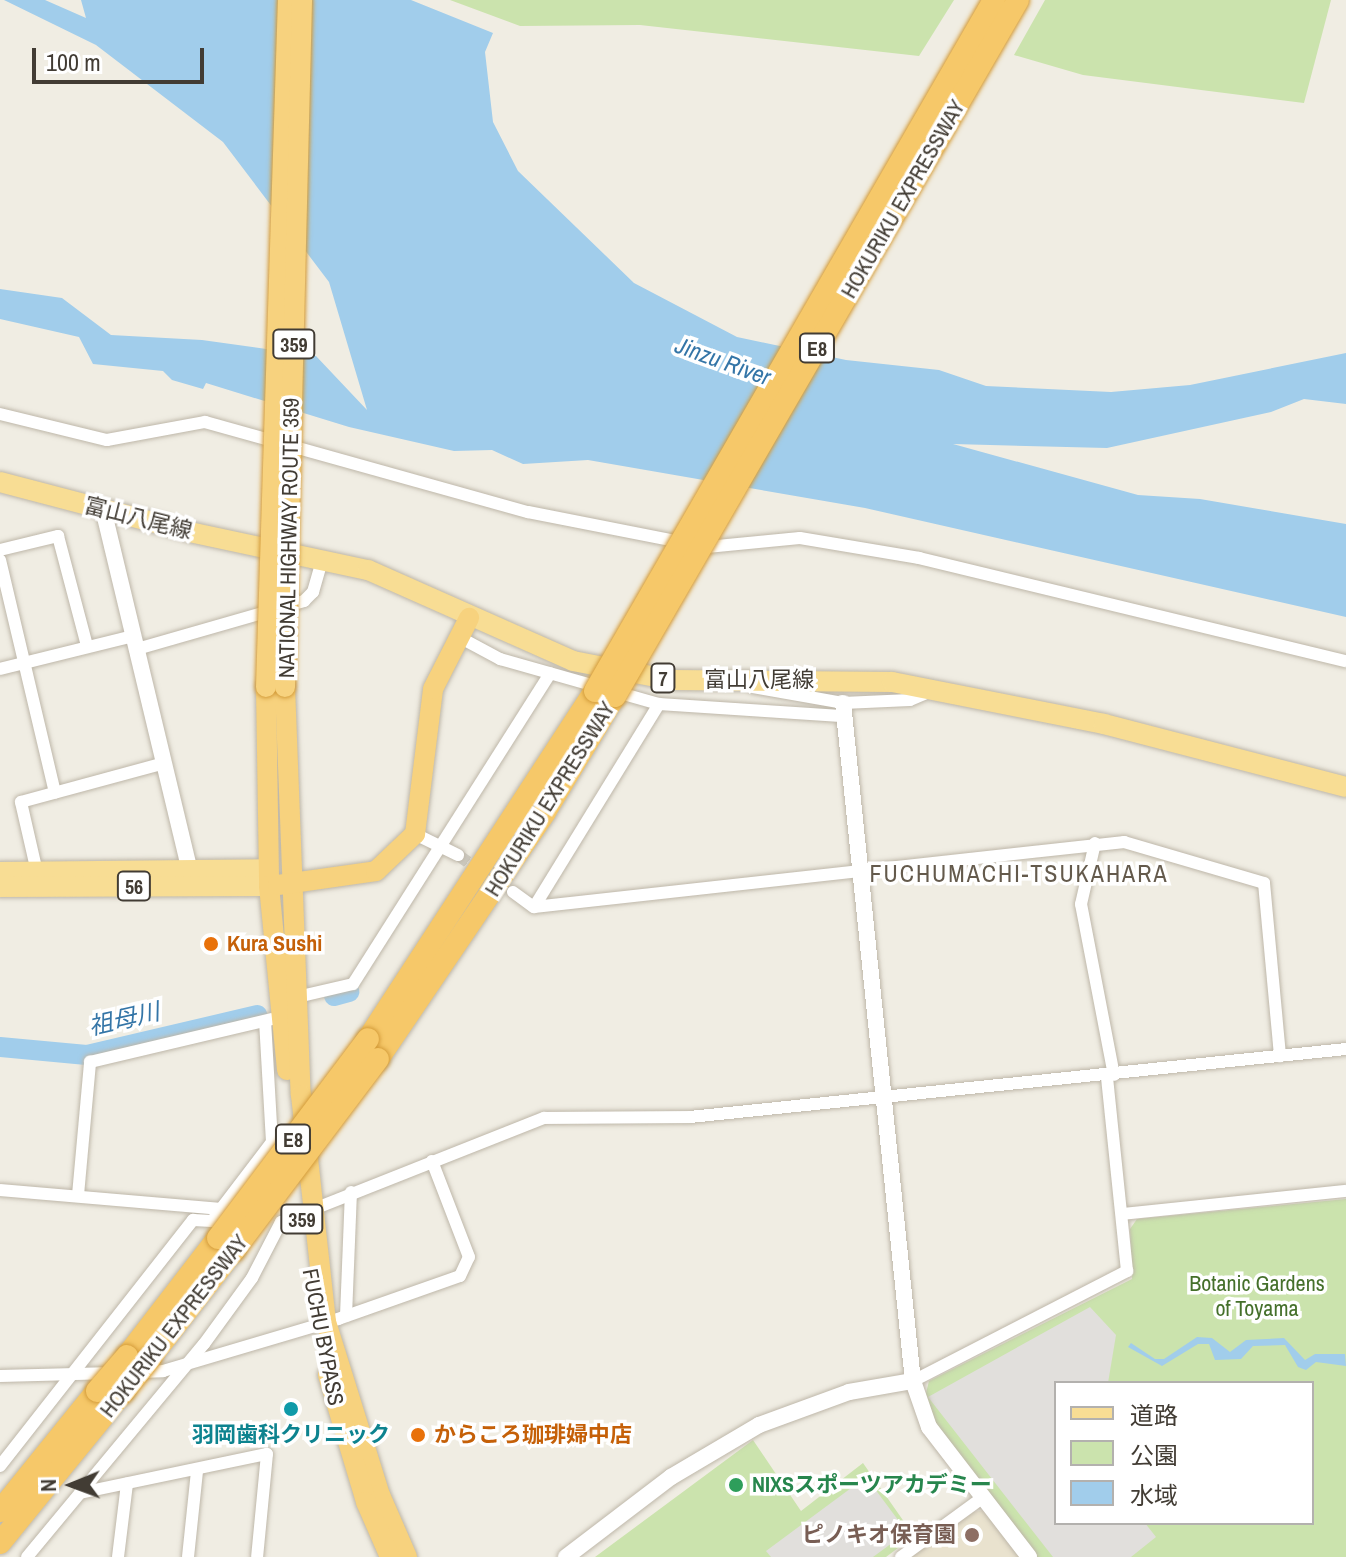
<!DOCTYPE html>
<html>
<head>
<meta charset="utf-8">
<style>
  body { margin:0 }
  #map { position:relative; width:1346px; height:1557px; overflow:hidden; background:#f0ede3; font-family:"Archivo Narrow","Noto Sans JP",sans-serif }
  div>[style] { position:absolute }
  .education>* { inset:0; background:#e9e2ce }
  .green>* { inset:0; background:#cbe3ad }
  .parking>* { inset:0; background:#e1dfdc }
  .water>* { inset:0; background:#a1cdeb }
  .river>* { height:20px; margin:-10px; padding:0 10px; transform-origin:10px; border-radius:10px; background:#a1cdeb }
  .minor-tunnel>* { height:12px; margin-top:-6px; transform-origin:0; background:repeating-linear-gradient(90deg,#cdcac0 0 12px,transparent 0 18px) }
  .roads { filter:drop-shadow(0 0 2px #beb7a9) drop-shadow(0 0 2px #beb7a9) }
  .minor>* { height:12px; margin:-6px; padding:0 6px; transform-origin:6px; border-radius:6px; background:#fff }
  .tertiary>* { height:16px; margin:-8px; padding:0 8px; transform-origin:8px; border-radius:8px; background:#fff }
  .primary>* { height:20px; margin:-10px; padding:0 10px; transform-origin:10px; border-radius:10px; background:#f8dd94 }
  .trunk>* { height:20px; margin:-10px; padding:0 10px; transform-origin:10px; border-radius:10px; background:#f7d27e }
  .motorway>* { height:22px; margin:-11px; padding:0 11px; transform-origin:11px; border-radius:11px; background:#f6c869 }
  .bridges { filter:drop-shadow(0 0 2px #d49c3a) drop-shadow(0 0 2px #d49c3a) }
  .trunk-bridge>* { height:20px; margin:-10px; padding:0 10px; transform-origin:10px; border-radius:10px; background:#f7d27e }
  .motorway-bridge>* { height:22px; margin:-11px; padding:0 11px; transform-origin:11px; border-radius:11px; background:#f6c869 }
  .dots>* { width:22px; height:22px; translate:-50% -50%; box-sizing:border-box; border:4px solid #fff; border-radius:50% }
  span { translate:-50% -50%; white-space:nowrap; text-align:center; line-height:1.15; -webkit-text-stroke:7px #fff; paint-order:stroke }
  .shield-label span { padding:2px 6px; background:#fff; border:2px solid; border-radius:6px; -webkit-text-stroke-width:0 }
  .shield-label { font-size:20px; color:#423c34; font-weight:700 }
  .street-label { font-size:22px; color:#423c34 }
  .food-label { font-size:22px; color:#c56008; font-weight:700 }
  .left { translate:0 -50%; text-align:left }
  .park-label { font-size:22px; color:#45702b }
  .culture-label { font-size:22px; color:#0d838f; font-weight:700 }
  .leisure-label { font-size:22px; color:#27864d; font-weight:700 }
  .education-label { font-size:22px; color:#785e54; font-weight:700 }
  .right { translate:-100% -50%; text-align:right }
  .water-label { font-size:24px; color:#3475a7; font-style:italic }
  .neighbourhood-label { font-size:24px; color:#645a4c; letter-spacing:2px }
  .legend { position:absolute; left:1054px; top:1381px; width:260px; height:144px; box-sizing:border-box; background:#fff; border:2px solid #b3b1ae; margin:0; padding:10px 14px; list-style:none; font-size:24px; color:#423c34 }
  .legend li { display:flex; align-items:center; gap:16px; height:40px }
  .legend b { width:40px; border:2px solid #b3b1ae }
  .north { position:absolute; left:32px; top:1445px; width:80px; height:80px; -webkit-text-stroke:6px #fff; paint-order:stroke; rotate:269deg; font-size:22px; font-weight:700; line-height:32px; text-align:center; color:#423c34 }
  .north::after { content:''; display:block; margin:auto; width:28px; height:36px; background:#423c34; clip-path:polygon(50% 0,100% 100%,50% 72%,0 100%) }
  .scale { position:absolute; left:32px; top:48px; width:172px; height:36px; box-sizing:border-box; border:4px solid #423c34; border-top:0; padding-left:10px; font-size:24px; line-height:28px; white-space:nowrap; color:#423c34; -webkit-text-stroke:6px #fff; paint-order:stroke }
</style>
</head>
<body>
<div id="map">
  <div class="education">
    <div style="clip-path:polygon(986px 1510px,1023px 1557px,910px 1557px,965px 1513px)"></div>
  </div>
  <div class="green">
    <div style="clip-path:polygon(450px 0,954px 0,919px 56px,640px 25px,520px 26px)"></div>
    <div style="clip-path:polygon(1045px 0,1331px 0,1304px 103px,1083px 75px,1014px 55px)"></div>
    <div style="clip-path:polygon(evenodd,1346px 1199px,1346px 1557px,1036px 1557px,936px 1424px,925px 1397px,929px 1381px,1132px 1279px,1130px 1229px,1137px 1219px,1346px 1199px,1056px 1383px,1312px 1383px,1312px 1523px,1056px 1523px,1056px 1383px)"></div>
    <div style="clip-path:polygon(753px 1440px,801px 1511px,863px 1463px,914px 1536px,886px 1557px,595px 1557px)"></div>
  </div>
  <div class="parking">
    <div style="clip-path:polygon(1090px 1307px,1116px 1335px,1108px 1383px,1056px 1383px,1056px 1523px,1145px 1523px,1156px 1537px,1131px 1557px,1053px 1557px,928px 1397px)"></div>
    <div style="clip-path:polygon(866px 1477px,907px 1532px,873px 1557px,771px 1557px,766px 1551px)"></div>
  </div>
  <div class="water">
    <div style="clip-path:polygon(4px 0,45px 0,86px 18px,81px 0,411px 0,493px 33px,485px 52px,493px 122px,518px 171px,634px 283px,737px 337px,846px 360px,939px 370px,986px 386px,1111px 392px,1190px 385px,1346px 353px,1346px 404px,1304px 399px,1271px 412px,1107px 448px,953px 444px,1138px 495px,1200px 499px,1346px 524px,1346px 617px,865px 508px,588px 460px,523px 464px,492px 450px,454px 451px,349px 427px,206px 383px,203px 389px,172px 380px,163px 371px,93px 364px,79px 337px,0 319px,0 289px,62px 298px,111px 335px,202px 340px,316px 356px,367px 410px,329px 282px,223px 142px,96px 45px)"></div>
    <div style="clip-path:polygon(1197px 1337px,1212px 1338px,1230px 1352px,1246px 1340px,1284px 1338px,1305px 1360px,1315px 1354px,1345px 1354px,1346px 1366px,1316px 1362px,1306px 1370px,1298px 1367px,1285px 1345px,1253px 1346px,1241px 1359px,1215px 1360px,1209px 1344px,1198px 1344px,1162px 1366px,1128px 1347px,1131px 1343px,1155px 1359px,1164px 1359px)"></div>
  </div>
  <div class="river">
    <div style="left:334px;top:996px;width:16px;rotate:-15deg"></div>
    <div style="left:0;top:1047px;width:87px;rotate:5.3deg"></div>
    <div style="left:87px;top:1055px;width:175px;rotate:-13.2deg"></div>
  </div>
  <div class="minor-tunnel">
    <div style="left:458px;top:855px;width:31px;rotate:36deg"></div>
  </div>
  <div class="roads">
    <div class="minor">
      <div style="left:0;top:414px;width:110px;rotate:13.7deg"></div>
      <div style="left:107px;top:440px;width:100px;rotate:-10.4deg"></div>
      <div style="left:205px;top:422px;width:335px;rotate:15.6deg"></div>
      <div style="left:528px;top:512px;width:182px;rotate:11.1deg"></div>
      <div style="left:707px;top:547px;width:93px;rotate:-5.5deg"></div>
      <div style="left:800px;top:538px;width:121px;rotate:9.5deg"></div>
      <div style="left:919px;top:558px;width:439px;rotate:13.6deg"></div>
      <div style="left:0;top:550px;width:60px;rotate:-13.6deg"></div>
      <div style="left:58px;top:536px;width:114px;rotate:75.2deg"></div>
      <div style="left:0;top:560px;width:239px;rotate:76.7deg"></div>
      <div style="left:459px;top:637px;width:47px;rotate:28.2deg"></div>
      <div style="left:500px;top:659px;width:165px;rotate:15.8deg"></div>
      <div style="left:659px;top:704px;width:238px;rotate:121.6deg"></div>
      <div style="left:137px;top:649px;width:174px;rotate:-16deg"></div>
      <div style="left:304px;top:601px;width:13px;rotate:-45deg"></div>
      <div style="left:313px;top:592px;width:35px;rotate:-74deg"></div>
      <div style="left:0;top:669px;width:137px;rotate:-13.9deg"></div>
      <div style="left:753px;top:687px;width:91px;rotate:10.1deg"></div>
      <div style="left:843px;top:703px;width:67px;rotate:-2.6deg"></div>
      <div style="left:910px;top:700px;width:23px;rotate:-23deg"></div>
      <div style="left:659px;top:704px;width:182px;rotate:3.8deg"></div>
      <div style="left:415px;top:834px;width:48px;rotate:26deg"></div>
      <div style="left:1095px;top:843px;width:63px;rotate:102.9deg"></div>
      <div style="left:1081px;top:904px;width:174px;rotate:79.1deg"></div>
      <div style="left:37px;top:872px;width:72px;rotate:-102.9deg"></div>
      <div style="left:21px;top:802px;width:149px;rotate:-15.2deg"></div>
      <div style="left:513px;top:892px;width:26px;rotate:36deg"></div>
      <div style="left:534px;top:907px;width:594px;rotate:-6.29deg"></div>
      <div style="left:1124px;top:842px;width:146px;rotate:16.3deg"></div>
      <div style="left:1264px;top:883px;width:174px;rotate:84.7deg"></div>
      <div style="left:297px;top:997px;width:57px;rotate:-13.1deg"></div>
      <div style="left:353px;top:984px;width:368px;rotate:-57.6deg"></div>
      <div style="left:0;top:1190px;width:222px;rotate:4.9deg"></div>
      <div style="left:221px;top:1209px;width:84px;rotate:-52.7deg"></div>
      <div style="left:272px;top:1142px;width:121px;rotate:-93.3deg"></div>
      <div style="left:78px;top:1195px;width:134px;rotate:-84.8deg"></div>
      <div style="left:90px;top:1062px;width:187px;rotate:-13.3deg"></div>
      <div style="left:1122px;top:1214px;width:225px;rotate:-5.9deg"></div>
      <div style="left:346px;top:1316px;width:124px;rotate:-87.7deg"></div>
      <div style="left:139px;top:1372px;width:24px;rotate:-2deg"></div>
      <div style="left:163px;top:1371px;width:183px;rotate:-16.5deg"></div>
      <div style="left:338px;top:1319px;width:129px;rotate:-19.4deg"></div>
      <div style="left:460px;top:1276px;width:21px;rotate:-65deg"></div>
      <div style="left:469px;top:1257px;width:103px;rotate:-111.1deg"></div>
      <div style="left:0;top:1376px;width:113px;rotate:-1.5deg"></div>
      <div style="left:913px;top:1381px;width:241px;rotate:-27.2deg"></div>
      <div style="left:1127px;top:1271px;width:196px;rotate:-95.9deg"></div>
      <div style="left:0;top:1466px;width:313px;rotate:-51.9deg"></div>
      <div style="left:193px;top:1220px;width:19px;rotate:3deg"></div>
      <div style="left:212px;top:1221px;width:15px;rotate:-53deg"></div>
      <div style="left:80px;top:1493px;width:191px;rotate:-11.8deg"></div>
      <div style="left:267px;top:1454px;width:103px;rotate:95.5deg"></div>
      <div style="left:27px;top:1557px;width:277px;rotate:-50.3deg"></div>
      <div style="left:204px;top:1344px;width:82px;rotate:-54deg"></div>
      <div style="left:252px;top:1278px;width:63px;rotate:-62.6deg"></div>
      <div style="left:281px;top:1222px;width:283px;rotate:-21.6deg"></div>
      <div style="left:544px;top:1118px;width:146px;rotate:-0.4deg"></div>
      <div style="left:690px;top:1117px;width:660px;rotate:-5.92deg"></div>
      <div style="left:118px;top:1557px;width:74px;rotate:-83deg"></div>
      <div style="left:188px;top:1557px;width:86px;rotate:-84deg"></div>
      <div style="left:901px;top:1557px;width:100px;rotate:-36.1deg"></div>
    </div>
    <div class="tertiary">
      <div style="left:103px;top:509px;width:372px;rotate:76.5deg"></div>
      <div style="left:843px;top:703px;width:682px;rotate:84.11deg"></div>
      <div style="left:913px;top:1381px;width:49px;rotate:70.8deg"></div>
      <div style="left:929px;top:1427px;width:164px;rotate:52.4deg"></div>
      <div style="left:566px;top:1557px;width:132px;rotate:-37.3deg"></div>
      <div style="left:671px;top:1477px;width:102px;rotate:-30.6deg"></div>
      <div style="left:759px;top:1425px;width:96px;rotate:-20.1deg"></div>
      <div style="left:849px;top:1392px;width:65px;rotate:-9.8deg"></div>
    </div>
    <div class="primary">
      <div style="left:0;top:482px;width:196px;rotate:14.7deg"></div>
      <div style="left:190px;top:532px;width:182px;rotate:12.1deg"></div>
      <div style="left:368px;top:570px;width:224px;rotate:23.9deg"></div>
      <div style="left:573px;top:661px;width:101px;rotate:10.9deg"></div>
      <div style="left:672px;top:680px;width:220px;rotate:0.5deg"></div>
      <div style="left:892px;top:682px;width:216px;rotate:11.2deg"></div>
      <div style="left:1104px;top:724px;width:250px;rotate:14.6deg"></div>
      <div style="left:0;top:872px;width:268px;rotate:-0.6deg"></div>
      <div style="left:0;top:887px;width:269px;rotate:-0.2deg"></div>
    </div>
    <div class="trunk">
      <div style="left:266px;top:687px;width:199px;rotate:89.1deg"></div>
      <div style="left:269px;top:886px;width:185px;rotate:84.4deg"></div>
      <div style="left:285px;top:687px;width:408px;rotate:87.8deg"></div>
      <div style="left:301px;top:1095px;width:228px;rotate:83.7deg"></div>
      <div style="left:326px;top:1322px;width:181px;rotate:72.7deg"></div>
      <div style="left:380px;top:1495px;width:68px;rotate:66.5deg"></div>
      <div style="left:278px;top:885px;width:99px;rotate:-8.1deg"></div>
      <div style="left:376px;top:871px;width:54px;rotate:-43.5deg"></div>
      <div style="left:415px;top:834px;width:146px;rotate:-82.9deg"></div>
      <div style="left:433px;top:689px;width:80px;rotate:-63.1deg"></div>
      <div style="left:328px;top:1375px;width:133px;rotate:73.3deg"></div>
      <div style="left:366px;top:1502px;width:60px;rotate:66.4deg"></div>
    </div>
    <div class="motorway">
      <div style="left:368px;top:1039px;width:415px;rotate:-56.9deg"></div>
      <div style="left:378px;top:1059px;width:298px;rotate:-55.9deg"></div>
      <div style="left:545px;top:812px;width:135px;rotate:-58.9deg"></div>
      <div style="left:127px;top:1356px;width:149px;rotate:-52.4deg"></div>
      <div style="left:150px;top:1358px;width:137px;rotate:-52.1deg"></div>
      <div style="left:0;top:1511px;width:154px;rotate:-51.1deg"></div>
      <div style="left:0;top:1543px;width:195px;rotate:-50.8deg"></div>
    </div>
  </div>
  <div class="bridges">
    <div class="trunk-bridge">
      <div style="left:266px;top:687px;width:687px;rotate:-88.17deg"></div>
      <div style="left:285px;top:687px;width:687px;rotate:-88.58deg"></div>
    </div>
    <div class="motorway-bridge">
      <div style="left:595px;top:691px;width:798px;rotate:-60deg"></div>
      <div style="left:615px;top:696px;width:804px;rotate:-59.93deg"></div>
      <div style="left:218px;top:1238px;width:249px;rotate:-53deg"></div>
      <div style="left:234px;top:1250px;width:239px;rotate:-53deg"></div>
      <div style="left:97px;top:1391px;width:46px;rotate:-49.4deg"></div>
      <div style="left:123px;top:1392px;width:43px;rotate:-51.5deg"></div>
    </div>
  </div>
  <div class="dots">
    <div style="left:211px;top:944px;background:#e8710a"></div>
    <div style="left:291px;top:1409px;background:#0f9aa8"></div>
    <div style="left:418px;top:1435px;background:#e8710a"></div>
    <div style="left:736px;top:1485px;background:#2e9e5b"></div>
    <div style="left:972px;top:1535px;background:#8d6e63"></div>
  </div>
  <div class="shield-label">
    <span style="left:294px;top:344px">359</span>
    <span style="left:817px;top:348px">E8</span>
    <span style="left:663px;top:678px">7</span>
    <span style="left:134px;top:886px">56</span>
    <span style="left:293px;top:1139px">E8</span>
    <span style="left:302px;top:1219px">359</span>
  </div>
  <div class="street-label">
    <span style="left:903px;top:199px;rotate:-60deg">HOKURIKU EXPRESSWAY</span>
    <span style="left:138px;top:518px;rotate:14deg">富山八尾線</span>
    <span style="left:289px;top:538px;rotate:-89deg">NATIONAL HIGHWAY ROUTE 359</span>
    <span style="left:759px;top:680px">富山八尾線</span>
    <span style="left:550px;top:799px;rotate:-58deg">HOKURIKU EXPRESSWAY</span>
    <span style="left:174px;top:1326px;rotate:-52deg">HOKURIKU EXPRESSWAY</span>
    <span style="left:323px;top:1337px;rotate:79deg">FUCHU BYPASS</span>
  </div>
  <div class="food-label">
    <span class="left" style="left:227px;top:944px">Kura Sushi</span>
    <span class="left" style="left:434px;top:1435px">からころ珈琲婦中店</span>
  </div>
  <div class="park-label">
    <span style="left:1257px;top:1296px">Botanic Gardens<br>of Toyama</span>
  </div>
  <div class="culture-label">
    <span style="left:291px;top:1435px">羽岡歯科クリニック</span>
  </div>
  <div class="leisure-label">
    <span class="left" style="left:752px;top:1485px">NIXSスポーツアカデミー</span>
  </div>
  <div class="education-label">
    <span class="right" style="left:956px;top:1535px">ピノキオ保育園</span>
  </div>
  <div class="water-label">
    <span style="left:723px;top:361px;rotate:20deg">Jinzu River</span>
    <span style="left:124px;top:1019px;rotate:-13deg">祖母川</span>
  </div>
  <div class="neighbourhood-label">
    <span style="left:1019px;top:874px">FUCHUMACHI-TSUKAHARA</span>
  </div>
  <ul class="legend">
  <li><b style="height:10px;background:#f8dd94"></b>道路</li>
  <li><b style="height:22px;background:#cbe3ad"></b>公園</li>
  <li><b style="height:22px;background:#a1cdeb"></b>水域</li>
  </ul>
  <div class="north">N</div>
  <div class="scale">100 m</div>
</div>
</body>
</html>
